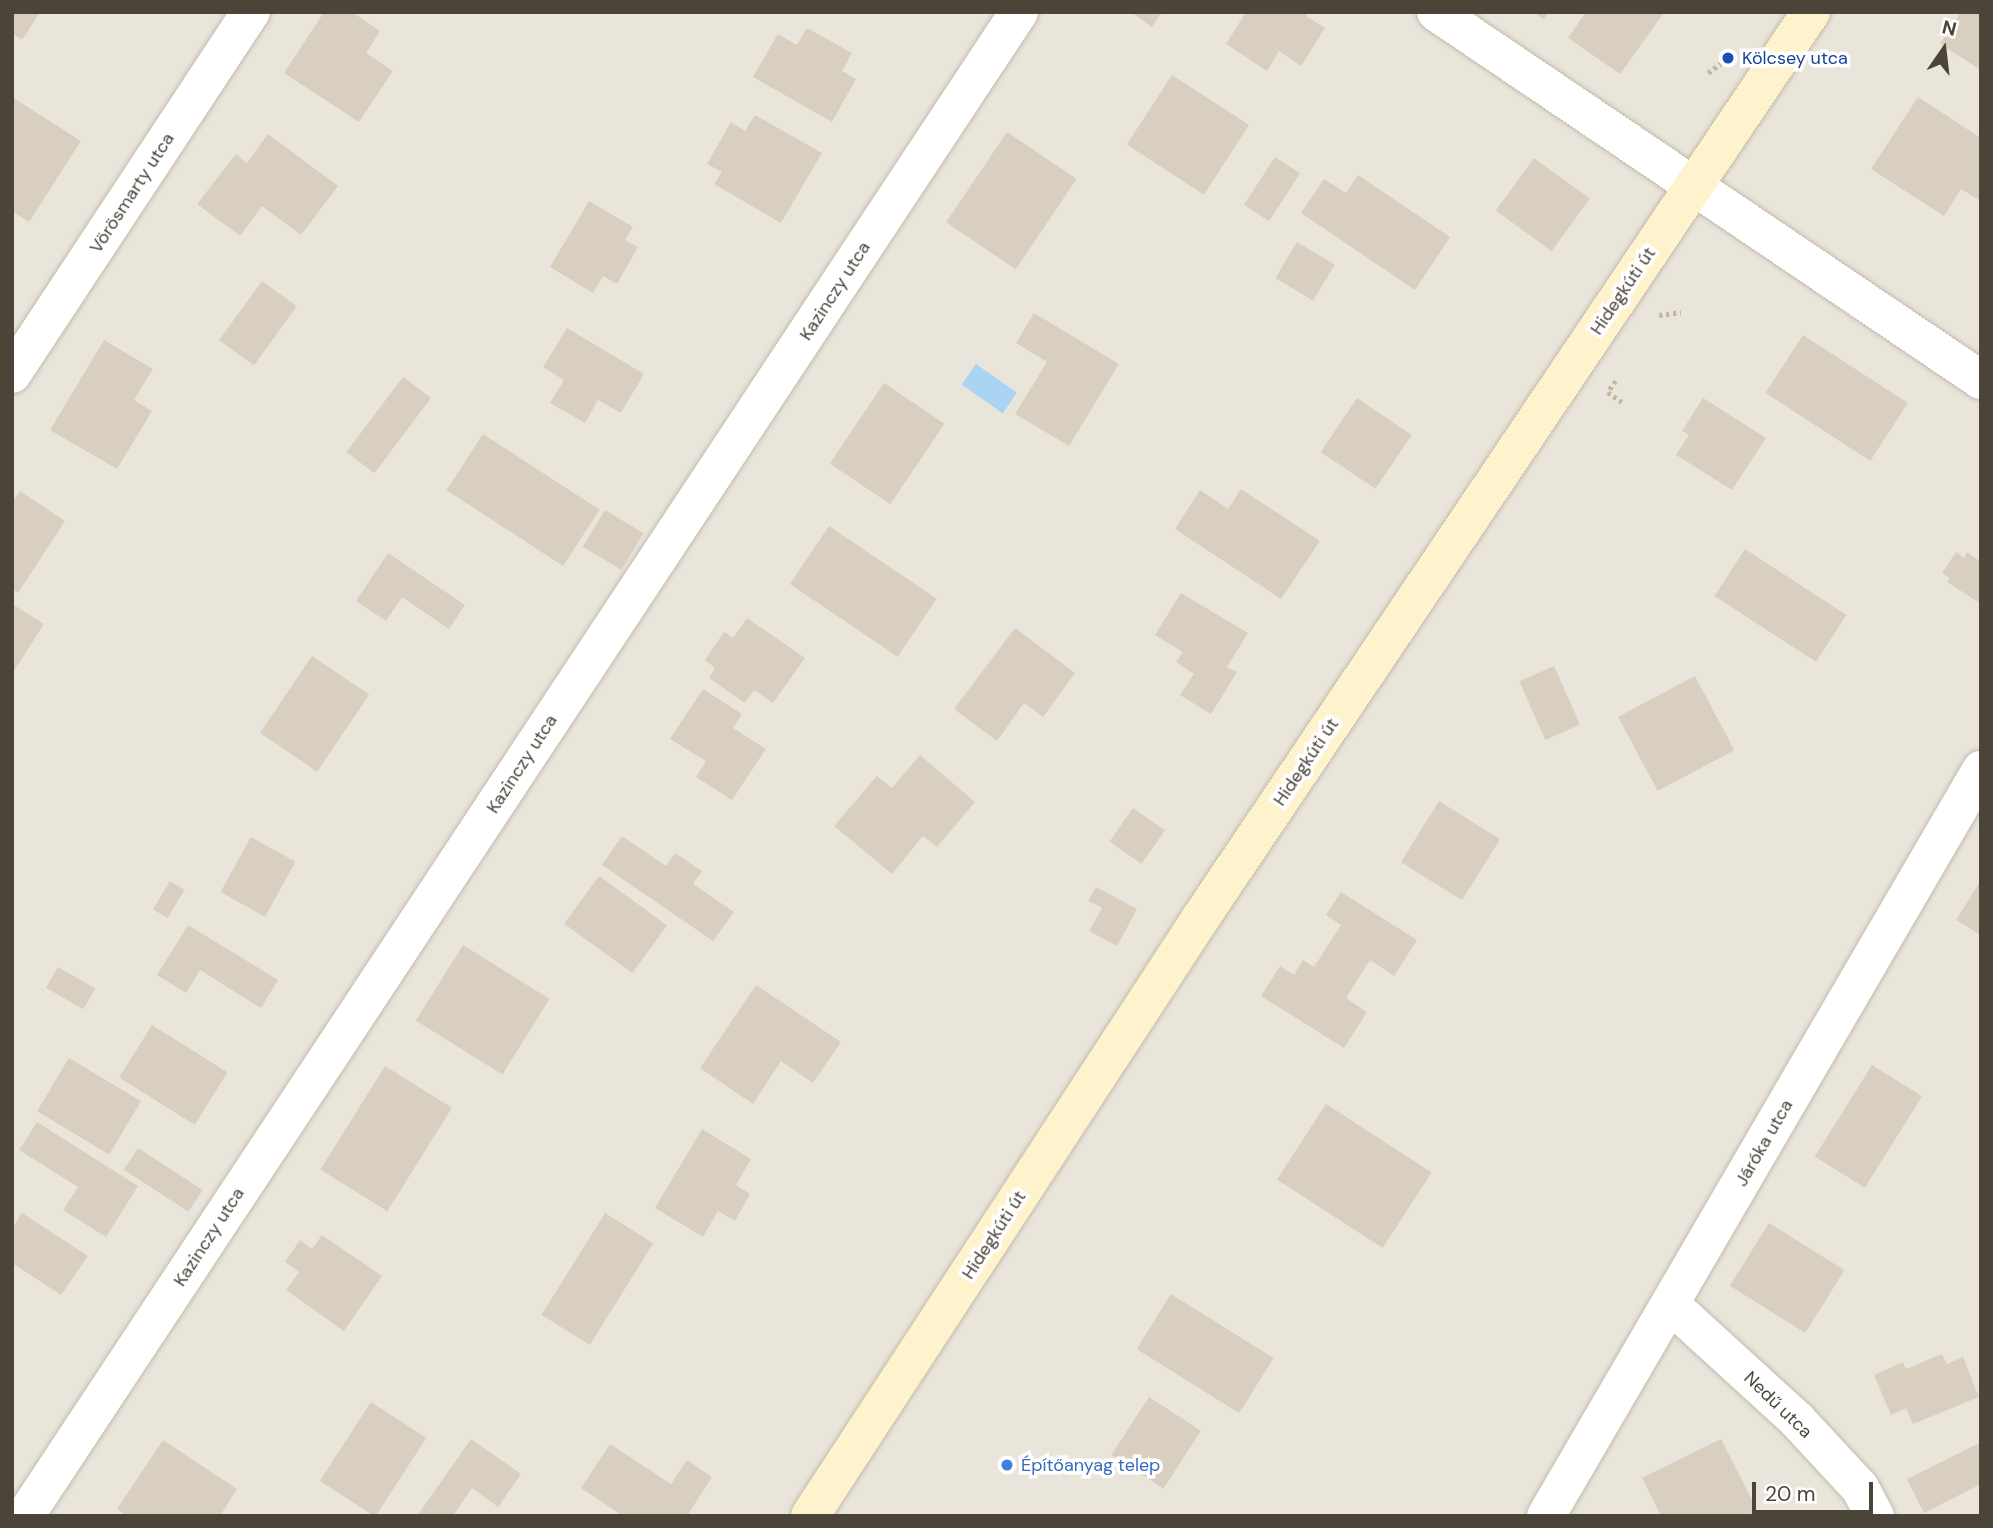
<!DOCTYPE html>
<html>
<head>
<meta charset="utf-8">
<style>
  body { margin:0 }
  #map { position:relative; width:1993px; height:1528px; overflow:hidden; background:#f6f3ec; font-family:"DM Sans",sans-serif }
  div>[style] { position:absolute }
  .residential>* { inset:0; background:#eae5da; transform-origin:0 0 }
  .water>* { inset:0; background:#a9d4f2; transform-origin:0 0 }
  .building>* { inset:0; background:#d8cfc1; transform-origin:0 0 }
  .path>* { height:4.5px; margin-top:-2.25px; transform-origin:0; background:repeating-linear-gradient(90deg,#c4b79f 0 3.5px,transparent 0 7px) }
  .roads { filter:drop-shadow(0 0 2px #c2bbae) drop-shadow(0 0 2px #c2bbae) }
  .minor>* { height:38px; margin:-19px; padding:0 19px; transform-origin:19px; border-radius:19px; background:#fff }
  .secondary>* { height:38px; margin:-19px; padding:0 19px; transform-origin:19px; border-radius:19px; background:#fff3cd }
  .dots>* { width:19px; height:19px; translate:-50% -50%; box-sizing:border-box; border:4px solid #fff; border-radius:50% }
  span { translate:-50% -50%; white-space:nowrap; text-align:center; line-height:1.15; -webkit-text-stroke:7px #fff; paint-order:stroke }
  .transit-label { font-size:18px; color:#164399 }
  .left { translate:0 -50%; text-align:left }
  .street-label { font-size:18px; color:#4b4439 }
  .shop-label { font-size:18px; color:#366cbe }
  .frame { position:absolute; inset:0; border:14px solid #4b4439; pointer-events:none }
  .north { position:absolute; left:1909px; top:14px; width:70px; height:70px; -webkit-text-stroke:5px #fff; paint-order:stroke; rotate:14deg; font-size:19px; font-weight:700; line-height:28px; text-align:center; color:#4b4439 }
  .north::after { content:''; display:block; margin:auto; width:24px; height:32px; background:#4b4439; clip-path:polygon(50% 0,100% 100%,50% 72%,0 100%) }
  .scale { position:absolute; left:1752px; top:1482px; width:121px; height:32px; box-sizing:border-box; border:4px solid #4b4439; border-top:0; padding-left:9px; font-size:21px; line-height:24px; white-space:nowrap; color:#4b4439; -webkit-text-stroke:5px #fff; paint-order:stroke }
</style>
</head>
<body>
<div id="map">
  <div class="residential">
    <div style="left:12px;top:12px;width:1969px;height:1504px"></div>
  </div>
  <div class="water">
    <div style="left:976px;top:364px;width:50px;height:25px;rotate:35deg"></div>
  </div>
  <div class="building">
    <div style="clip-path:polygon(12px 12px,40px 12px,22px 40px,12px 33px)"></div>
    <div style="clip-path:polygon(324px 12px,352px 12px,380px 31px,366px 53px,393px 71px,359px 122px,284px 73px)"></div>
    <div style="clip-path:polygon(1131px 12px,1162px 12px,1152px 27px)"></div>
    <div style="clip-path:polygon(1246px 12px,1308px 12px,1306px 16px,1325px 28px,1301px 66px,1279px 51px,1267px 71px,1226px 44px)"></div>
    <div style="clip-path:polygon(1533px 12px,1549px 12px,1544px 19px)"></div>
    <div style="clip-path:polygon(1586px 12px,1661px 12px,1663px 14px,1620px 74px,1568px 38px)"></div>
    <div style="clip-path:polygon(1961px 12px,1981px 12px,1981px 70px,1940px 44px)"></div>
    <div style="clip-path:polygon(807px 28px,852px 53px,842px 71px,856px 79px,832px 122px,753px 77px,778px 34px,797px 45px)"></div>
    <div style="left:1172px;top:75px;width:92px;height:83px;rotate:33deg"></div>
    <div style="clip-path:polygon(12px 97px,81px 141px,29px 222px,12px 211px)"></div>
    <div style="clip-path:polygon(1918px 97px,1981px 138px,1981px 201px,1961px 189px,1944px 216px,1871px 169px)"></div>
    <div style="clip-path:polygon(755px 115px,822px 153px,781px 223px,714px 184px,722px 172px,707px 164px,731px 122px,745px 131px)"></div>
    <div style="left:1007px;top:132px;width:84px;height:109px;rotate:34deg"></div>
    <div style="clip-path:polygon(268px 134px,338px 186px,301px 235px,262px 206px,240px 236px,197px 204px,236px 154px,247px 163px)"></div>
    <div style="left:1275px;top:157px;width:30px;height:57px;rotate:33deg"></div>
    <div style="left:1534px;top:158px;width:69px;height:65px;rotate:36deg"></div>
    <div style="clip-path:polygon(1358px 175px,1450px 237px,1415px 290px,1301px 213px,1324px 179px,1346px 193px)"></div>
    <div style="clip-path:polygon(589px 201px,633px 227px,625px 240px,638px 247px,617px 284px,603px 276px,593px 293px,550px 267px)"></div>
    <div style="left:1297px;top:242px;width:44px;height:42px;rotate:31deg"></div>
    <div style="left:262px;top:281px;width:43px;height:73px;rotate:36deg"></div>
    <div style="clip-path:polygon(1034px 313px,1119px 364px,1069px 446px,1015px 414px,1047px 362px,1016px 343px)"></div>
    <div style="clip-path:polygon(567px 328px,644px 374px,621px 413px,598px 400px,585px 423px,550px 403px,564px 380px,543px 367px)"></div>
    <div style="left:1803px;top:335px;width:125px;height:69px;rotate:33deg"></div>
    <div style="clip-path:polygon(104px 340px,153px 369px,134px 400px,152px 411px,117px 469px,50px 430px)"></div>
    <div style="left:403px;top:377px;width:35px;height:94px;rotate:37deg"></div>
    <div style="left:884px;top:383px;width:73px;height:97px;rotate:34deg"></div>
    <div style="left:1357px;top:398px;width:66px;height:65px;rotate:34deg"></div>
    <div style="clip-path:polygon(1703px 398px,1766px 438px,1732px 490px,1676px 455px,1689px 435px,1682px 431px)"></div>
    <div style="left:483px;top:434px;width:139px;height:67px;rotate:33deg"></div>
    <div style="clip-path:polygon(1241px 489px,1320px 541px,1281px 599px,1175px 529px,1200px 490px,1228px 509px)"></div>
    <div style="clip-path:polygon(20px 491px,65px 521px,18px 593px,12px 589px,12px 503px)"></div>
    <div style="left:605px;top:510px;width:45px;height:43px;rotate:31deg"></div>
    <div style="left:829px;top:526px;width:130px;height:70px;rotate:34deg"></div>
    <div style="left:1745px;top:549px;width:121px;height:56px;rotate:33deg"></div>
    <div style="clip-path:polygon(1956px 552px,1964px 558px,1967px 552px,1981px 562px,1981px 604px,1947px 582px,1950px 578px,1942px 573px)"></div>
    <div style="clip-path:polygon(388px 553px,465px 605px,449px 629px,402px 597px,386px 621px,356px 601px)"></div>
    <div style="clip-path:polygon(1181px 593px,1248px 633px,1227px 667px,1237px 672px,1211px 714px,1180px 695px,1194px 674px,1176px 662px,1183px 652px,1155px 635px)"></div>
    <div style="clip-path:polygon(12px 604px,44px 624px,12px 674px)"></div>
    <div style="clip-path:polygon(747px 618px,805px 658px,773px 703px,754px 690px,745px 703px,709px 678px,715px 668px,705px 660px,724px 632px,733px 638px)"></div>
    <div style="clip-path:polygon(1015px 628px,1075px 673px,1043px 717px,1024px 703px,997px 741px,954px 709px)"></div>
    <div style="left:312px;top:656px;width:69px;height:93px;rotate:34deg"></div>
    <div style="left:1554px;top:666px;width:64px;height:38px;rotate:66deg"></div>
    <div style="left:1695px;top:676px;width:84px;height:87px;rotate:62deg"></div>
    <div style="clip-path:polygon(703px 689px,742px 714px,733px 728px,766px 749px,732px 800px,696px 777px,706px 761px,670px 739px)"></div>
    <div style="clip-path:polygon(920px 755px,975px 802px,937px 847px,923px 836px,892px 874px,834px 826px,877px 776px,892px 788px)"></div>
    <div style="left:1439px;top:801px;width:72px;height:72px;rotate:32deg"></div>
    <div style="left:1133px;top:808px;width:39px;height:41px;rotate:35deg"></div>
    <div style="clip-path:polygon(622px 836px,666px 866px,675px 853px,702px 871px,693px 884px,734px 912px,713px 941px,602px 865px)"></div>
    <div style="left:251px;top:837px;width:51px;height:63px;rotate:29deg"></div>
    <div style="left:599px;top:876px;width:84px;height:59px;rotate:36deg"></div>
    <div style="clip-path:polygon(1981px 880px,1981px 935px,1956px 920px)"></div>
    <div style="left:170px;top:881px;width:17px;height:33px;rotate:31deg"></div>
    <div style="clip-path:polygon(1096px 887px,1137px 909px,1117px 946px,1089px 931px,1102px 908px,1088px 901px)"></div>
    <div style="clip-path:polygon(1341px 892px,1417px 940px,1394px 976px,1370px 960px,1346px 998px,1367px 1012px,1344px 1048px,1261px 996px,1280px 966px,1294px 975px,1303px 960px,1314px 967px,1341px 925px,1326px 915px)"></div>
    <div style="clip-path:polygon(188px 925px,278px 980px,261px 1008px,200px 970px,186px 993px,157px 975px)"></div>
    <div style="left:463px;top:945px;width:102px;height:89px;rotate:32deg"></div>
    <div style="left:58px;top:967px;width:43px;height:24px;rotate:30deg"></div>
    <div style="clip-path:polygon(756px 985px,841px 1042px,813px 1083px,781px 1061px,753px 1104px,700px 1068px)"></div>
    <div style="left:152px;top:1025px;width:89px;height:62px;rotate:32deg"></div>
    <div style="left:69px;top:1058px;width:84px;height:62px;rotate:31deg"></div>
    <div style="left:1872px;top:1065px;width:59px;height:108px;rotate:32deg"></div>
    <div style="left:385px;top:1066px;width:79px;height:122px;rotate:32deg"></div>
    <div style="left:1326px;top:1104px;width:126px;height:90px;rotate:33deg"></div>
    <div style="clip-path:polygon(37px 1122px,138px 1186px,106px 1237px,63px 1210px,78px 1187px,19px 1150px)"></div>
    <div style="clip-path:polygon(702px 1129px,751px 1159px,736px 1185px,750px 1194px,735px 1221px,718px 1211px,703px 1237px,655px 1208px)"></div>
    <div style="left:138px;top:1148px;width:77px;height:26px;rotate:33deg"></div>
    <div style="clip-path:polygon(22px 1213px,88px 1256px,61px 1295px,12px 1263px,12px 1228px)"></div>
    <div style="left:605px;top:1213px;width:57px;height:120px;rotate:32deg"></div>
    <div style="left:1769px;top:1223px;width:89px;height:74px;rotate:32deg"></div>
    <div style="clip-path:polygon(322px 1235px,382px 1276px,344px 1331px,286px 1290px,299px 1272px,285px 1262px,300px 1240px,312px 1249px)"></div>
    <div style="left:1171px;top:1294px;width:121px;height:65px;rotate:32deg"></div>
    <div style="clip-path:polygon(1942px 1354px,1947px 1364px,1963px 1357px,1979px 1397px,1913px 1424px,1906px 1408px,1891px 1415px,1874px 1375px,1903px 1362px,1906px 1369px)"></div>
    <div style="left:1149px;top:1397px;width:62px;height:69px;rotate:33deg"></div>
    <div style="left:371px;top:1402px;width:66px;height:94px;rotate:33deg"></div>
    <div style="clip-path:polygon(471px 1439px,521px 1474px,498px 1507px,472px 1488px,453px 1516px,417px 1516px)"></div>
    <div style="clip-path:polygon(1721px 1439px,1757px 1510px,1747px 1516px,1661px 1516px,1642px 1478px)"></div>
    <div style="clip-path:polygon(163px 1440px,237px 1489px,220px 1516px,127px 1516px,117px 1509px)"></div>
    <div style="clip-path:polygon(1981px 1442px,1981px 1484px,1924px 1513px,1907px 1479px)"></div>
    <div style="clip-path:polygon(610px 1444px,671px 1484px,687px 1460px,712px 1477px,687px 1516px,623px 1516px,581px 1488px)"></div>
  </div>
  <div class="path">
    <div style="left:1708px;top:73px;width:25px;rotate:-37deg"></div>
    <div style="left:1659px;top:315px;width:22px;rotate:-8deg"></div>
    <div style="left:1616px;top:381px;width:14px;rotate:126deg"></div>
    <div style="left:1608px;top:392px;width:17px;rotate:36deg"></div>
  </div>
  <div class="roads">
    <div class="minor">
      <div style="left:1436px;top:12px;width:658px;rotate:34.03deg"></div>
      <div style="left:12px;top:374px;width:434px;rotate:-56.6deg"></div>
      <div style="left:1670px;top:1304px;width:172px;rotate:42.4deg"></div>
      <div style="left:1797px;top:1420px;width:93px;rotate:47.2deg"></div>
      <div style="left:1860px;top:1488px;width:32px;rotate:62deg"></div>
      <div style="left:25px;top:1516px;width:1803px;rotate:-56.54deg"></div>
      <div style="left:1546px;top:1516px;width:864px;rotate:-59.75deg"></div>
    </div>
    <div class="secondary">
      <div style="left:810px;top:1516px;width:717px;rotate:-56.84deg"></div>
      <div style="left:1202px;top:916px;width:1090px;rotate:-56.03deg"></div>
    </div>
  </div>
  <div class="dots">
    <div style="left:1728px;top:58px;background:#1a4fb4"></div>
    <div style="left:1007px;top:1465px;background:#3f7fe0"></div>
  </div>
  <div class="transit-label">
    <span class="left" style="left:1742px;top:58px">Kölcsey utca</span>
  </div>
  <div class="street-label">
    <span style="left:132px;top:193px;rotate:-57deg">Vörösmarty utca</span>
    <span style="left:835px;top:291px;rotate:-57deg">Kazinczy utca</span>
    <span style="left:1623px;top:291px;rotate:-56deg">Hidegkúti út</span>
    <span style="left:1306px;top:762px;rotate:-56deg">Hidegkúti út</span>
    <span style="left:522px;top:764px;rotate:-57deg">Kazinczy utca</span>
    <span style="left:1764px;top:1143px;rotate:-60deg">Járóka utca</span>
    <span style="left:994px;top:1235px;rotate:-57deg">Hidegkúti út</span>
    <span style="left:209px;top:1237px;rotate:-57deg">Kazinczy utca</span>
    <span style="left:1778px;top:1405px;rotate:44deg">Nedű utca</span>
  </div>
  <div class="shop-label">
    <span class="left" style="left:1021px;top:1465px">Építőanyag telep</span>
  </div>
  <div class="frame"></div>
  <div class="north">N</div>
  <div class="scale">20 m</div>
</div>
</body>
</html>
